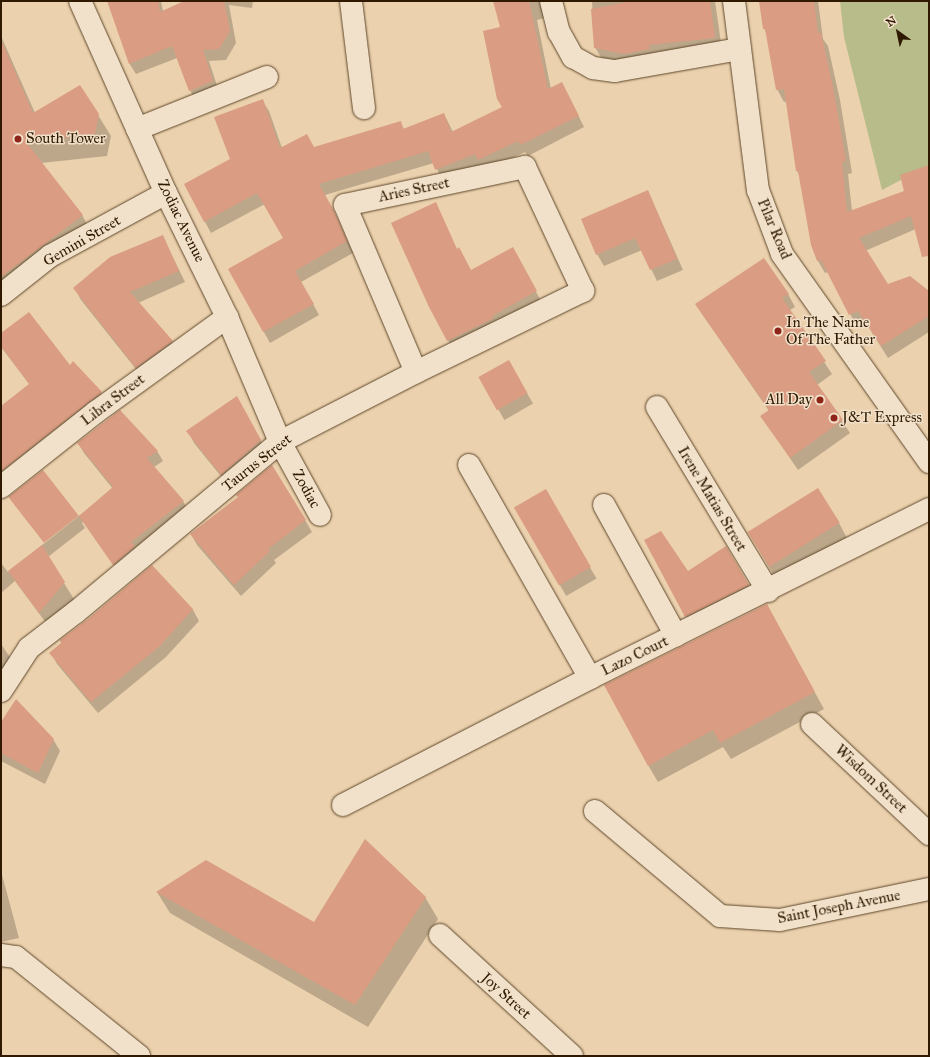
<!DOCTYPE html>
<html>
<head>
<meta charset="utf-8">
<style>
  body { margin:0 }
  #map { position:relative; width:930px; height:1057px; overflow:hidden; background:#ebd1ad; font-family:"IM FELL Great Primer",serif }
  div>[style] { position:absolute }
  .green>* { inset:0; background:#b7bc8a }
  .shadow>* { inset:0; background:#0003; transform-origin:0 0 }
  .building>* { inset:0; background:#da9c82; transform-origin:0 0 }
  .roads { filter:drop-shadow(0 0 1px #5e472b) drop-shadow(0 0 1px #5e472b) }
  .minor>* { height:22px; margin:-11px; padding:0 11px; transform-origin:11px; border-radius:11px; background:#f2e1ca }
  .dots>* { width:11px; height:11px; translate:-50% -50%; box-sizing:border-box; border:2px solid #f2e1ca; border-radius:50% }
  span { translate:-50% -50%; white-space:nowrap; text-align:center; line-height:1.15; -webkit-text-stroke:3px #f2e1ca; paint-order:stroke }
  .poi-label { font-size:15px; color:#2f1900 }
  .left { translate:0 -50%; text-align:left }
  .right { translate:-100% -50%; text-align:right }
  .street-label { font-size:15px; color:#2f1900 }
  .frame { position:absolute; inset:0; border:2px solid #2f1900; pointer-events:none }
  .north { position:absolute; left:878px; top:12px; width:40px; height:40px; -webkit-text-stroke:3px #f2e1ca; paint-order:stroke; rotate:327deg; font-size:11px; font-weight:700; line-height:16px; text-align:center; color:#2f1900 }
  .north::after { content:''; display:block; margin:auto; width:14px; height:18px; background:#2f1900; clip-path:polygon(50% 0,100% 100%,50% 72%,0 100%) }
</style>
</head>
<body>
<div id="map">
  <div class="green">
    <div style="clip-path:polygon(840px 1px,929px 1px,929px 165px,882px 190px,844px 37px)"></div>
  </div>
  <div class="shadow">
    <div style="clip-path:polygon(111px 1px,161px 1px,163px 11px,186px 1px,253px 1px,252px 8px,229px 5px,236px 43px,226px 60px,209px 61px,219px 92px,196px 102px,190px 90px,177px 58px,136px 74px,129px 63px)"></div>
    <div style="clip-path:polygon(494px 1px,543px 1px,545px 18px,537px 20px,551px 89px,568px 95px,584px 127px,528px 156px,525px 152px,485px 171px,443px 181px,434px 163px,325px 195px,339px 222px,353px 253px,301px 282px,319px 315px,270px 343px,229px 269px,284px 239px,265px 204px,211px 233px,185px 185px,231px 159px,262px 100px,269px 111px,282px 148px,314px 148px,400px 122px,404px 129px,444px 114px,453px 132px,503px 108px,502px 28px)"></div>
    <div style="clip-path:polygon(592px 1px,715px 1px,722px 50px,656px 62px,603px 61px,595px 47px)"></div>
    <div style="clip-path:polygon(760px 1px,818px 1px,823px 39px,828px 46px,840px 100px,852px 173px,848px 174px,852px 211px,905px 191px,929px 166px,929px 227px,918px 228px,865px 251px,887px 285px,929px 292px,929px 332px,888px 358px,866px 323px,857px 327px,828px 272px,825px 273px,818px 261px,812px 245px,800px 176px,797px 171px,787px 101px,784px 102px,777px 89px,767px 34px,764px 28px)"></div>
    <div style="clip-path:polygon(1px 36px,35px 113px,98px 115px,111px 136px,107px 156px,41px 163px,82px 215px,94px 237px,1px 308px)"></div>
    <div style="clip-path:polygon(648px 191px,683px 270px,657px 281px,642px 250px,604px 266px,597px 254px)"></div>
    <div style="clip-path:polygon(435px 203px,457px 250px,459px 248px,471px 271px,519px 260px,542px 303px,454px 351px,448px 340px)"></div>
    <div style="clip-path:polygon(163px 237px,185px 282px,138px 303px,172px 341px,178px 353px,143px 378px,81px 300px,75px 289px)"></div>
    <div style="clip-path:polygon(788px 294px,795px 307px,790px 310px,832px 374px,817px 385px,850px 433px,798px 470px,762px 417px,769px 411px,696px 305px)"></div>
    <div style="clip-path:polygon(1px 334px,70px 367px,73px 363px,101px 393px,108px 404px,1px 486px,1px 407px,30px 385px,1px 347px)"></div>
    <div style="left:509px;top:362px;width:48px;height:33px;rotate:60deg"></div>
    <div style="clip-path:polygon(243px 408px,267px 452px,228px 485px,194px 443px,188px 431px)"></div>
    <div style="clip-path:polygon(78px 443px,157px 451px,163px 461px,154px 467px,183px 501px,188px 511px,120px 574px,83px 522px,82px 523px,85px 528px,48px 557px,80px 609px,52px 631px,15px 581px,1px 593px,1px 563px,8px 572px,113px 489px,84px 453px)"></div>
    <div style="left:546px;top:491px;width:101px;height:35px;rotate:60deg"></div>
    <div style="clip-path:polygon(305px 520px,312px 532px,274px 560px,276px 563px,241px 596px,197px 545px,191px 534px)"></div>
    <div style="clip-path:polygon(839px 523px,848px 540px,779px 584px,759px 550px)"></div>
    <div style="clip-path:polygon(726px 548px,755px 596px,692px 628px,686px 616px,687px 572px)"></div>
    <div style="clip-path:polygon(152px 566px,193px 610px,199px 621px,166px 657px,98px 713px,57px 664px,51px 653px)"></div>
    <div style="clip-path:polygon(776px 622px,824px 709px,731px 759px,723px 747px,658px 782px,648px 765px)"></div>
    <div style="clip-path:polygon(1px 644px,14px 663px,1px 678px)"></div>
    <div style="clip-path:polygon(1px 724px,53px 739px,60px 751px,45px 784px,1px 761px)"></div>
    <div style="clip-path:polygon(1px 871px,19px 938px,1px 942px)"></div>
    <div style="clip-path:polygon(157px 892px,314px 923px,425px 897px,438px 919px,368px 1027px,170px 913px)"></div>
  </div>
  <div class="building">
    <div style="clip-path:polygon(107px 1px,158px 1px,160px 12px,184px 1px,224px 1px,230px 31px,219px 49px,203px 50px,213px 81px,189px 91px,172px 46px,129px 64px)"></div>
    <div style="clip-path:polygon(493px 1px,529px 1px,548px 89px,562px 82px,579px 116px,520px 145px,518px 141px,478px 160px,475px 154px,435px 170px,428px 151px,319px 184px,333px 209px,347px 241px,295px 271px,314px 304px,263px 332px,228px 269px,283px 238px,257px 193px,204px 222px,184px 184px,230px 159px,214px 117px,263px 99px,280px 148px,307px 134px,314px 147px,401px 121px,403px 129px,444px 113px,451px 132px,502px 107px,497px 99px,483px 31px,500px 27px)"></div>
    <div style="clip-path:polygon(632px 1px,710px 1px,715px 38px,649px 45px,650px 49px,625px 54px,594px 48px,591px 9px)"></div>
    <div style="clip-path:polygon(759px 1px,814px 1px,818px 33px,821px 33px,833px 87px,846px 161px,842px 162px,847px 212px,904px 191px,900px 175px,929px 165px,929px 256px,922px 257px,911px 216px,859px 238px,888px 284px,910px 276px,929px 291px,929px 316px,881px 346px,858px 311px,849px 315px,821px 260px,817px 261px,811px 245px,798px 171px,796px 171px,784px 89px,776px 90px,765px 29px,763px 29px)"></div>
    <div style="clip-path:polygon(1px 40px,33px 113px,80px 85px,99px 114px,95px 134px,26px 142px,83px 215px,1px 277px)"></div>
    <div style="clip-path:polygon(648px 190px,677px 259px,650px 270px,635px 238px,596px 255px,581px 219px)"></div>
    <div style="clip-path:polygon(436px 202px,457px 249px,459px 247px,471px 270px,513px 247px,537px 291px,492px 316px,494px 318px,447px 341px,429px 307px,391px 223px)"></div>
    <div style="clip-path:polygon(163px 235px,179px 271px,130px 292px,173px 341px,136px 368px,73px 288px,110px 257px)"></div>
    <div style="clip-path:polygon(764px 258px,789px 294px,782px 298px,826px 361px,809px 372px,843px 420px,790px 458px,760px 416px,769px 410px,695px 304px)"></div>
    <div style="clip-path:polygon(29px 312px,70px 365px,73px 361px,102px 392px,1px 471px,1px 406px,29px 384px,1px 346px,1px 333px)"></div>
    <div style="left:509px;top:360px;width:38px;height:35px;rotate:61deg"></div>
    <div style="clip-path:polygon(237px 396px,261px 440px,221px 475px,186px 431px)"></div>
    <div style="clip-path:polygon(120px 410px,158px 451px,147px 458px,184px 501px,131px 542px,135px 546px,113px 565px,79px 516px,113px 487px,77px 443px)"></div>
    <div style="clip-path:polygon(272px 465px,306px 520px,268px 549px,270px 551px,234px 585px,190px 534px,238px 497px,236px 495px)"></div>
    <div style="left:43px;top:470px;width:58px;height:44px;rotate:52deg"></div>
    <div style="left:818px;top:488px;width:41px;height:83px;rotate:58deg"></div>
    <div style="left:546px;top:489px;width:90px;height:37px;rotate:60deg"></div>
    <div style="clip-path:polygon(661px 531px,688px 571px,726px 546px,749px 585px,685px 617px,644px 540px)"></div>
    <div style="clip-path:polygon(42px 545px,65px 582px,39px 613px,8px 571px)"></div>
    <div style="clip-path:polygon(152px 565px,193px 609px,160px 646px,91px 702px,49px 653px,61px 643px,60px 640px,88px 619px)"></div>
    <div style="clip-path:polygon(767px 604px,815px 692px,720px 743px,713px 730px,648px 766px,604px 685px)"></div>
    <div style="clip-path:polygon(16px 699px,54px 739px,38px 773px,1px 753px,1px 722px)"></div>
    <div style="clip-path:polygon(365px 839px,426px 897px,355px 1005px,156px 892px,206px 860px,314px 922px)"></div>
  </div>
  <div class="roads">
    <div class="minor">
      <div style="left:80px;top:1px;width:210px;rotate:65.9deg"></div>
      <div style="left:166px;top:193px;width:138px;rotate:63.8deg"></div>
      <div style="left:227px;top:317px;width:136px;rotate:67deg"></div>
      <div style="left:280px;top:442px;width:83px;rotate:61.3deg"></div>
      <div style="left:351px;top:1px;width:108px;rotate:83.1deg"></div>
      <div style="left:551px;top:1px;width:32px;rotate:76deg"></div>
      <div style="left:559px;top:32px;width:29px;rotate:61deg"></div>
      <div style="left:573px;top:57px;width:23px;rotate:29deg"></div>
      <div style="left:593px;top:68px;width:22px;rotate:8deg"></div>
      <div style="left:615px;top:71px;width:127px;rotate:-10deg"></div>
      <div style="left:734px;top:1px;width:191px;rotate:82.8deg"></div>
      <div style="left:758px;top:190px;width:68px;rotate:69.4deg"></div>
      <div style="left:782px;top:254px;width:255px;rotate:54.7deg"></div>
      <div style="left:137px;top:129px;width:140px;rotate:-21.8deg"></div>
      <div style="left:1px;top:295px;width:63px;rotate:-38.5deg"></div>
      <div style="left:50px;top:256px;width:132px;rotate:-28.5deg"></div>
      <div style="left:657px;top:407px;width:215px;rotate:58.9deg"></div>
      <div style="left:469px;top:465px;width:245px;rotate:60.4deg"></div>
      <div style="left:1px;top:487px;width:121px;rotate:-38.3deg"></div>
      <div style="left:96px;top:412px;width:162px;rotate:-35.9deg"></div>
      <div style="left:604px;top:505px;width:149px;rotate:61.2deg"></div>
      <div style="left:1px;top:691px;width:51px;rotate:-56.9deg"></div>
      <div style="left:29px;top:648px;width:59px;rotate:-37.5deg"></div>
      <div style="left:76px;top:612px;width:266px;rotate:-39.8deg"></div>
      <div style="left:280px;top:442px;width:153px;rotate:-27.2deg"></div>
      <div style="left:416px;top:372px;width:186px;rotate:-25.9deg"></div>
      <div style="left:583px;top:291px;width:137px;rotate:-115.1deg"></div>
      <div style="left:525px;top:167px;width:184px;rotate:168.1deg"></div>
      <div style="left:345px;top:205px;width:181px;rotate:67deg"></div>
      <div style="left:812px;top:724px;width:161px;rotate:43.2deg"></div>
      <div style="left:343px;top:805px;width:278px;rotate:-27.2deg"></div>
      <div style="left:590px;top:678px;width:379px;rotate:-26.5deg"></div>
      <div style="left:595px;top:811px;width:163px;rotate:40deg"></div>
      <div style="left:720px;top:916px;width:60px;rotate:3.8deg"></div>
      <div style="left:780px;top:920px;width:152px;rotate:-11.8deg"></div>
      <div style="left:440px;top:935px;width:179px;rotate:42.5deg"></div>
      <div style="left:1px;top:955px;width:15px;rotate:8deg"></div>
      <div style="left:16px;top:957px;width:158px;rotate:38.8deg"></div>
    </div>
  </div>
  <div class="dots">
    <div style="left:18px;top:139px;background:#8f2418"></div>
    <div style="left:778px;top:331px;background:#8f2418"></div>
    <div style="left:820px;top:400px;background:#8f2418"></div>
    <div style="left:834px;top:418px;background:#8f2418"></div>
  </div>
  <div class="poi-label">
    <span class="left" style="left:26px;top:139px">South Tower</span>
    <span class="left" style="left:786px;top:331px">In The Name<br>Of The Father</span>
    <span class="right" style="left:812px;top:400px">All Day</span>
    <span class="left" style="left:842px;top:418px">J&amp;T Express</span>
  </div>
  <div class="street-label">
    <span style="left:414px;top:190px;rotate:-12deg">Aries Street</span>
    <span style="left:181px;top:221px;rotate:64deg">Zodiac Avenue</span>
    <span style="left:774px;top:229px;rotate:67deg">Pilar Road</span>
    <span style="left:82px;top:241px;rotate:-30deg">Gemini Street</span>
    <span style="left:113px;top:400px;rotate:-37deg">Libra Street</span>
    <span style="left:257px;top:463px;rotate:-38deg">Taurus Street</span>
    <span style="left:306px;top:489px;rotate:61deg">Zodiac</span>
    <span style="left:712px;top:499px;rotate:59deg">Irene Matias Street</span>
    <span style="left:635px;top:656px;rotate:-26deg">Lazo Court</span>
    <span style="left:871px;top:779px;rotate:43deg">Wisdom Street</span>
    <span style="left:839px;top:907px;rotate:-11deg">Saint Joseph Avenue</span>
    <span style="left:506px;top:996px;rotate:42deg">Joy Street</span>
  </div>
  <div class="frame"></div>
  <div class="north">N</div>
</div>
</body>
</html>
